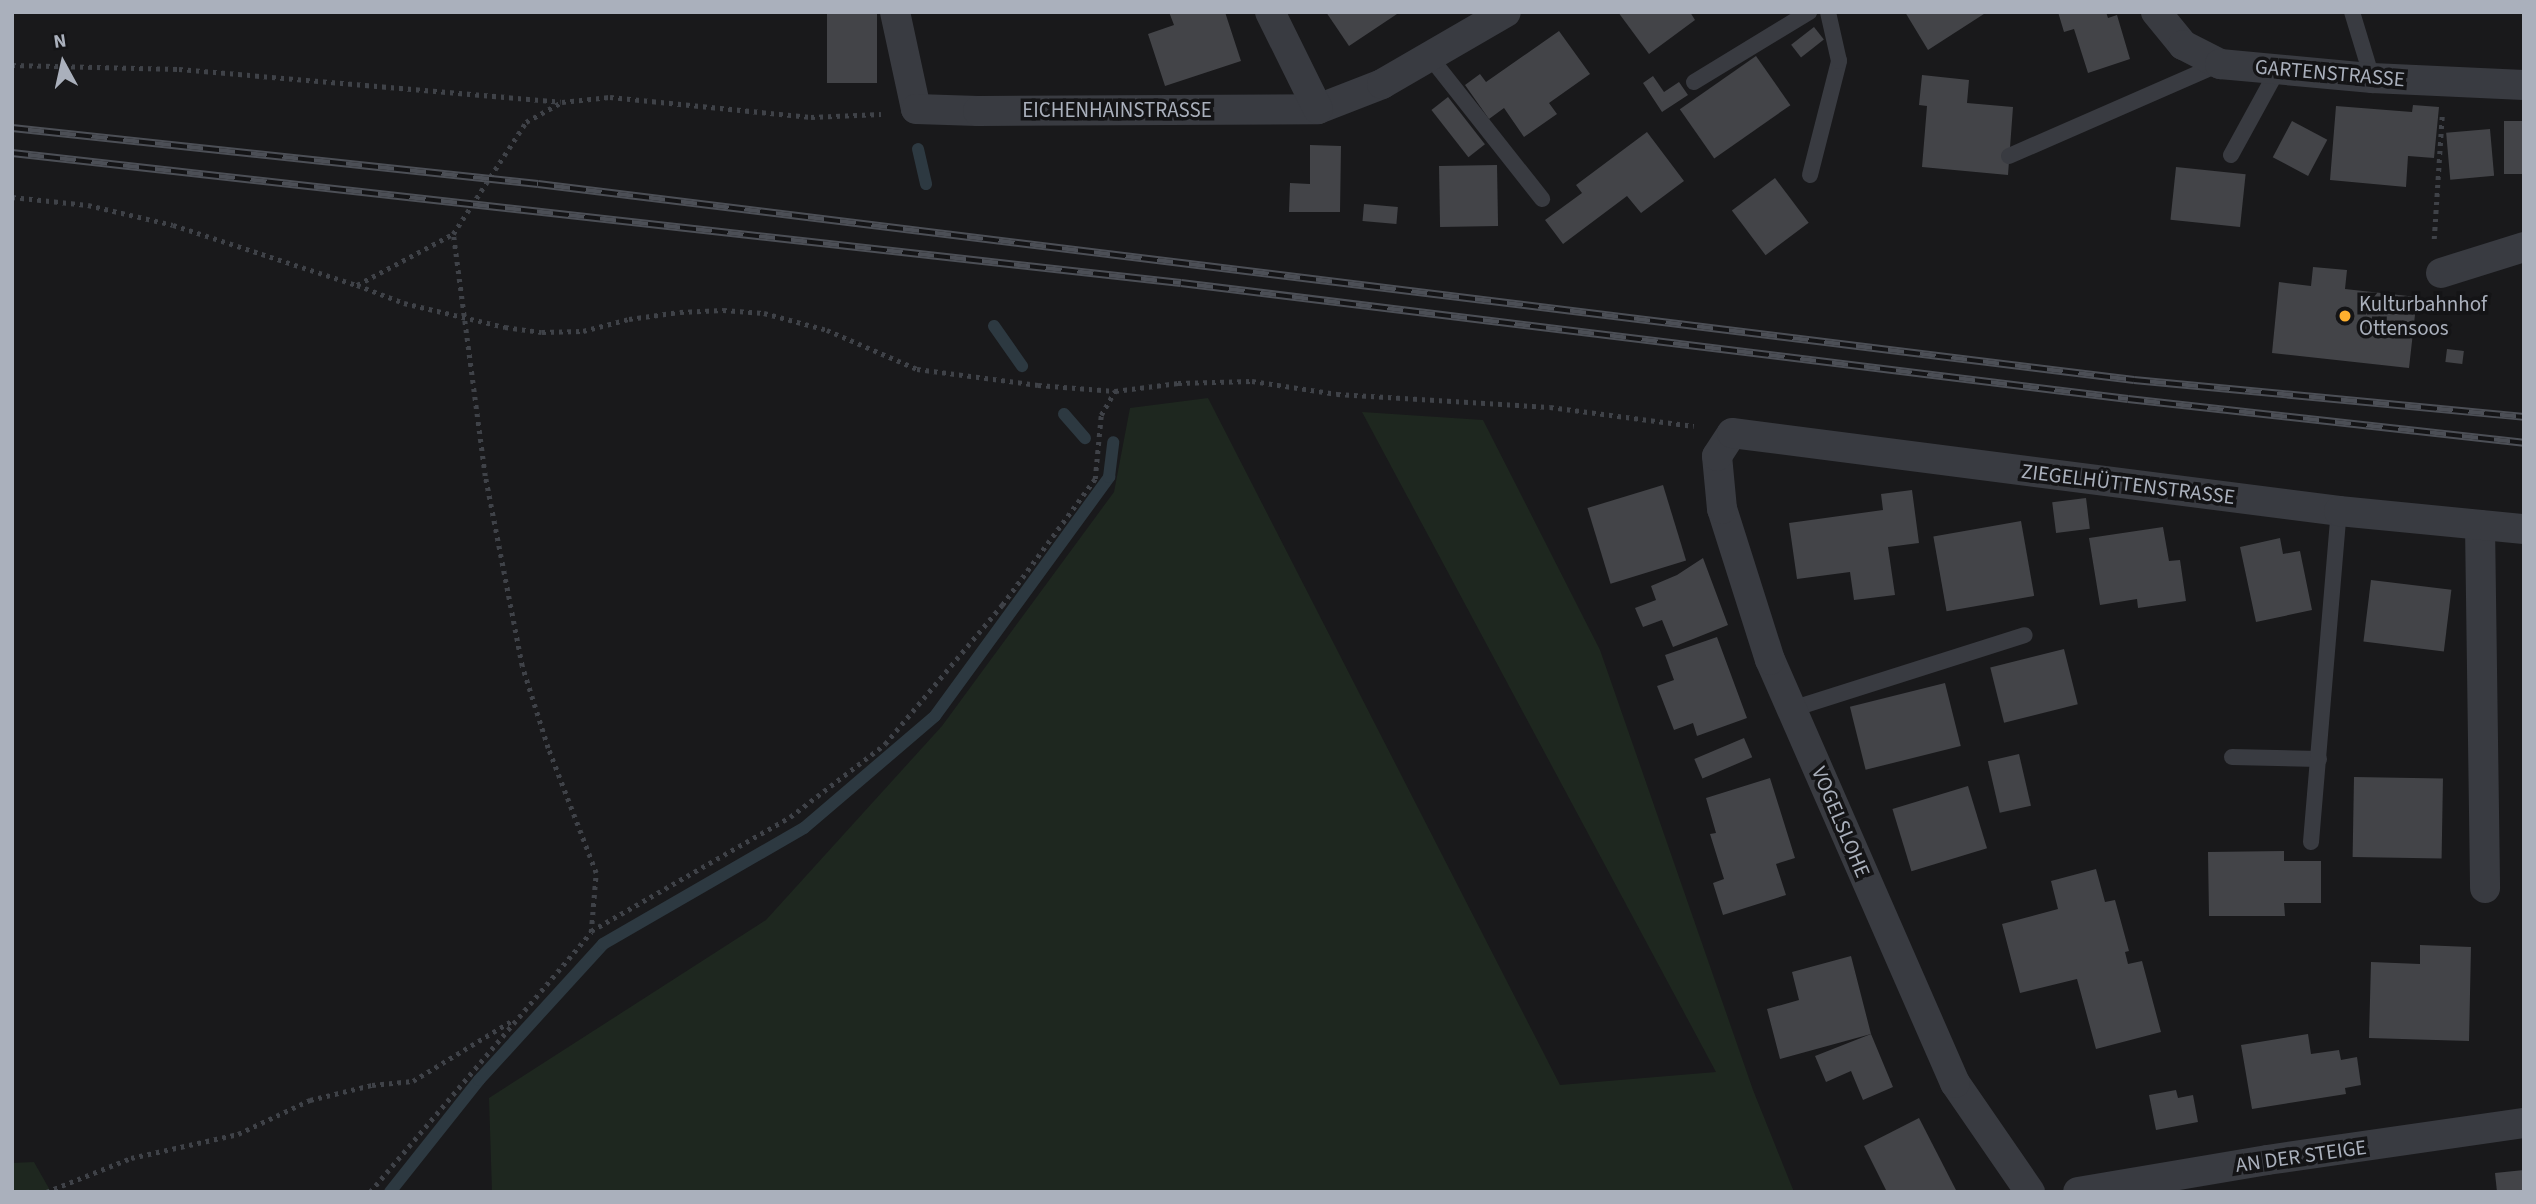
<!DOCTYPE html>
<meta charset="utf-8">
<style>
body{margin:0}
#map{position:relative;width:2536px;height:1204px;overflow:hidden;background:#19191b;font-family:"Source Sans 3",sans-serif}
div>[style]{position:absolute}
.green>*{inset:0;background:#1e271f}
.stream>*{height:12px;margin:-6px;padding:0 6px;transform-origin:6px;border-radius:6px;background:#2d3941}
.building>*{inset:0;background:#434448;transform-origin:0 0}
.path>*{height:4.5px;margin-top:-2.25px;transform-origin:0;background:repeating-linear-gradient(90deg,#3f4248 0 3.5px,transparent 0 8.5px)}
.service>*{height:16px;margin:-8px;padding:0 8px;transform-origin:8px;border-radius:8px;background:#393b41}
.minor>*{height:30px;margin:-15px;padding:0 15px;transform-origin:15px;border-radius:15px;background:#393b41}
.rail>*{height:8px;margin-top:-4px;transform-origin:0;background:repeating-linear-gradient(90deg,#141416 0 16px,#4c4f56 0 32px);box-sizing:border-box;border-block:2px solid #4c4f56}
.dots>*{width:19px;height:19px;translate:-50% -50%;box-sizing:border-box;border:4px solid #141416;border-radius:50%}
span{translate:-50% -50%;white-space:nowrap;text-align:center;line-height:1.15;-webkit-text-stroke:7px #141416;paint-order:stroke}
.street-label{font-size:21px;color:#aab0bc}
.poi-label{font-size:21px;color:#aab0bc}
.left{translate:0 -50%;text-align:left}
.frame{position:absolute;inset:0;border:14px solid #aab0bc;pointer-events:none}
.north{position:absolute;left:28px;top:28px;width:70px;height:70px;-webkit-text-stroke:5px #141416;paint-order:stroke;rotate:352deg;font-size:19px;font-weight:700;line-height:28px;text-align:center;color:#aab0bc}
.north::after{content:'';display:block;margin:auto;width:24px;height:32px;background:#aab0bc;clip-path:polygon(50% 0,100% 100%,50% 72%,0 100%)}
</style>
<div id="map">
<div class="green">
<i style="clip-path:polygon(1208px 398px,1560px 1085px,1716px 1072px,1362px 412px,1483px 420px,1600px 650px,1753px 1090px,1794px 1192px,492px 1192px,489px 1098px,766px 920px,942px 726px,1114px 492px,1130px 408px)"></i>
<i style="clip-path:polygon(34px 1162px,51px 1192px,12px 1192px,12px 1163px)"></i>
</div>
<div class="stream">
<i style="left:918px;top:149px;width:36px;rotate:77deg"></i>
<i style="left:994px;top:326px;width:49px;rotate:55deg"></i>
<i style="left:1064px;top:414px;width:32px;rotate:49deg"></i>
<i style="left:390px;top:1192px;width:143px;rotate:-51.5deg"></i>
<i style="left:479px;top:1080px;width:184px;rotate:-47.6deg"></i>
<i style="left:603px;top:944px;width:232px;rotate:-30deg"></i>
<i style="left:804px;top:828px;width:172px;rotate:-40.5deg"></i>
<i style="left:935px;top:716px;width:296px;rotate:-53.9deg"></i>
<i style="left:1109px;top:477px;width:35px;rotate:-83deg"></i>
</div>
<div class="building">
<i style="left:827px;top:12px;width:50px;height:71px"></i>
<i style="clip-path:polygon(1169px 12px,1225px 12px,1241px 61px,1165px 86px,1148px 34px,1174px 25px)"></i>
<i style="clip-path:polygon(1326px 12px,1400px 12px,1349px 46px)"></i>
<i style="clip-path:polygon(1618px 12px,1690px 12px,1695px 20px,1649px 54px)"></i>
<i style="clip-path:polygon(1905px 12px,1987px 12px,1928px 50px)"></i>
<i style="clip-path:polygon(2058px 12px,2106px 12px,2108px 18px,2117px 15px,2130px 59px,2088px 73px,2074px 29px,2064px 32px)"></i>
<i style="left:1814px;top:27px;width:16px;height:29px;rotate:52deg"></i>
<i style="clip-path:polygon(1559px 31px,1590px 74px,1549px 103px,1557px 114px,1524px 137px,1504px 108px,1489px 119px,1465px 85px,1480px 74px,1486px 82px)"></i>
<i style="left:1756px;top:56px;width:60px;height:93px;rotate:55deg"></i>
<i style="clip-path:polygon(1922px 75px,1969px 80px,1967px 103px,2013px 107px,2008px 175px,1922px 167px,1927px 106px,1919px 105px)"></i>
<i style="clip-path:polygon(1653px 76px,1664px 92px,1679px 82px,1688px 95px,1662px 112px,1643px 83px)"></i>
<i style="left:1448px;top:97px;width:60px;height:21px;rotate:52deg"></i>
<i style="clip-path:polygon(2413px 105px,2439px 107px,2434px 158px,2408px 156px,2406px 187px,2330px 180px,2336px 106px,2412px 112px)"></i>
<i style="left:2292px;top:121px;width:40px;height:41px;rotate:28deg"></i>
<i style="left:2504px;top:121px;width:20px;height:53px"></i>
<i style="left:2490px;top:129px;width:47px;height:44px;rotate:85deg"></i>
<i style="clip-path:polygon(1647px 132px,1684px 181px,1641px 213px,1627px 196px,1563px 244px,1545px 220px,1582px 193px,1576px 185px)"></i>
<i style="clip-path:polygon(1310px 145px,1341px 146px,1340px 212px,1289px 212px,1290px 183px,1310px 184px)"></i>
<i style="left:1497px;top:165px;width:61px;height:58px;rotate:89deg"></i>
<i style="left:2176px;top:167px;width:70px;height:53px;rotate:6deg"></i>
<i style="left:1775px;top:178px;width:56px;height:54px;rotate:53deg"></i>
<i style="left:1364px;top:204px;width:34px;height:17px;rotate:5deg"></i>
<i style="clip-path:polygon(2313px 267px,2347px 270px,2345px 289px,2417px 297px,2409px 368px,2272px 353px,2279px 282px,2311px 286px)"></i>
<i style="left:2447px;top:349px;width:17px;height:13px;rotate:7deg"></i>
<i style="left:1663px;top:485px;width:79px;height:79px;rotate:73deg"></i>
<i style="clip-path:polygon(1912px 490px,1919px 543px,1888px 547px,1895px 595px,1854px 600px,1850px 572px,1797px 579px,1789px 523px,1883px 510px,1881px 494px)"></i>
<i style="left:2086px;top:498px;width:31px;height:34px;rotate:83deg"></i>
<i style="left:2021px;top:521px;width:76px;height:89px;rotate:80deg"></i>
<i style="clip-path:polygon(2163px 527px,2169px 561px,2180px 560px,2186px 601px,2138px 608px,2137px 599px,2100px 605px,2089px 538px)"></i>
<i style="clip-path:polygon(2280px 538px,2283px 554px,2300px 551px,2312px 610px,2256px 622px,2240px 547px)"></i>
<i style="clip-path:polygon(1703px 558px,1728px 625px,1673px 647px,1662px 620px,1643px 627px,1635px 608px,1656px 600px,1651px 586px,1677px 575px)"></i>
<i style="left:2371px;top:580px;width:81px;height:62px;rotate:7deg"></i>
<i style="clip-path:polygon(1717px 637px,1747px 718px,1697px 736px,1693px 723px,1674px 730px,1657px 686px,1674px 680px,1665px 655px)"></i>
<i style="left:2064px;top:649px;width:57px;height:76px;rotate:76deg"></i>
<i style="left:1945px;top:683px;width:65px;height:98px;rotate:76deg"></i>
<i style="left:1744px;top:738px;width:21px;height:54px;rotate:67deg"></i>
<i style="left:2019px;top:754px;width:53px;height:32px;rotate:77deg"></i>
<i style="left:2354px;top:777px;width:89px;height:80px;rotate:1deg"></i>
<i style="clip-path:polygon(1770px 778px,1795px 858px,1776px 864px,1786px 895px,1723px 915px,1713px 883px,1724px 879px,1710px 834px,1716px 833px,1706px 798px)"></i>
<i style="left:1968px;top:786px;width:65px;height:79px;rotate:73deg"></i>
<i style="clip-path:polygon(2284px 851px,2284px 861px,2321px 861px,2321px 903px,2284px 903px,2285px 916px,2209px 916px,2208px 852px)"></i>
<i style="clip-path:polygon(2096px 869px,2105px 902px,2115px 900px,2129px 951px,2125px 952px,2128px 964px,2142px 961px,2161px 1032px,2096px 1049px,2077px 979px,2020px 993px,2002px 924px,2058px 909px,2051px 881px)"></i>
<i style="clip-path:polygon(2420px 945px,2471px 947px,2469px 1041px,2369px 1038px,2371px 962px,2420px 964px)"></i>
<i style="clip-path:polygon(1851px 956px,1871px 1034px,1780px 1059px,1767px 1009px,1799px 1000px,1792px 972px)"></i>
<i style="clip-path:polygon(1871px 1034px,1893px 1087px,1863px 1100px,1851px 1071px,1826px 1082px,1815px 1056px)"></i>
<i style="clip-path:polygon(2308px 1034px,2311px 1054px,2339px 1050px,2341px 1060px,2357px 1057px,2361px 1085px,2345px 1088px,2346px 1094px,2252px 1109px,2241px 1045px)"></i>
<i style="clip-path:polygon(2176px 1090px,2178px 1098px,2193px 1095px,2198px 1122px,2156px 1130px,2149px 1095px)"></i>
<i style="clip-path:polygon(1919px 1118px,1957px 1192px,1887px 1192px,1864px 1146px)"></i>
<i style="clip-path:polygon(2524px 1170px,2524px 1192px,2497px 1192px,2495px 1173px)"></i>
</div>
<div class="path">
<i style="left:12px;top:65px;width:167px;rotate:1.4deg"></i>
<i style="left:179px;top:69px;width:383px;rotate:4.9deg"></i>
<i style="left:12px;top:197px;width:76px;rotate:6deg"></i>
<i style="left:88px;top:205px;width:87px;rotate:13.2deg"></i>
<i style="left:173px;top:225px;width:194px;rotate:18.1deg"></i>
<i style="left:357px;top:285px;width:109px;rotate:-28deg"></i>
<i style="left:453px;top:234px;width:134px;rotate:-56.9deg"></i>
<i style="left:526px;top:122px;width:41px;rotate:-29.1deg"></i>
<i style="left:562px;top:102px;width:48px;rotate:-5.9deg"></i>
<i style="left:610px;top:97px;width:202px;rotate:5.7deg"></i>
<i style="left:811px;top:117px;width:70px;rotate:-2.5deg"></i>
<i style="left:2434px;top:239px;width:124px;rotate:-86.3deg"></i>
<i style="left:357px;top:285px;width:50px;rotate:21deg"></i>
<i style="left:404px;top:303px;width:104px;rotate:13.4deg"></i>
<i style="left:505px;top:327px;width:37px;rotate:8deg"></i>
<i style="left:542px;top:332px;width:41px;rotate:-1.4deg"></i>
<i style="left:583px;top:331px;width:48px;rotate:-14.6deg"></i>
<i style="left:629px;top:319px;width:51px;rotate:-7.8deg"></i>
<i style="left:680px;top:312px;width:43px;rotate:-2.7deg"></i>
<i style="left:723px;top:310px;width:41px;rotate:4.2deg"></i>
<i style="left:764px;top:313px;width:65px;rotate:15.1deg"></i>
<i style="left:827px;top:330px;width:98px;rotate:23.4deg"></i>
<i style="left:917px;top:369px;width:122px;rotate:7.5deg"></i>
<i style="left:1038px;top:385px;width:77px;rotate:4.5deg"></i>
<i style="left:1115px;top:391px;width:64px;rotate:-7.2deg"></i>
<i style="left:1178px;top:383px;width:74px;rotate:-1.5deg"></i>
<i style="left:1252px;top:381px;width:86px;rotate:8.7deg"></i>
<i style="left:1337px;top:394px;width:213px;rotate:3.5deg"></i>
<i style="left:1550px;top:407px;width:145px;rotate:7.5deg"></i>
<i style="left:591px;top:931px;width:229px;rotate:-29.8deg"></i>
<i style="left:790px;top:817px;width:120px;rotate:-37.5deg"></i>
<i style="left:885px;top:744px;width:182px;rotate:-49.9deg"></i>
<i style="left:1002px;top:605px;width:157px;rotate:-53.6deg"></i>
<i style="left:1095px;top:479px;width:64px;rotate:-84.6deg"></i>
<i style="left:1101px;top:415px;width:28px;rotate:-60deg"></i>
<i style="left:46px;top:1192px;width:92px;rotate:-21.8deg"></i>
<i style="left:131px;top:1158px;width:110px;rotate:-12.6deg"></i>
<i style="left:238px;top:1134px;width:80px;rotate:-25.3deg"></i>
<i style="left:310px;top:1100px;width:64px;rotate:-13.6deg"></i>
<i style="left:372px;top:1085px;width:41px;rotate:-5.6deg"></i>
<i style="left:413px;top:1081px;width:117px;rotate:-31.4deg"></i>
<i style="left:370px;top:1192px;width:341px;rotate:-49.6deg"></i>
<i style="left:591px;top:932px;width:59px;rotate:-85.2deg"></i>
<i style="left:596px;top:873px;width:134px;rotate:-111deg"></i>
<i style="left:548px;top:748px;width:86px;rotate:-107.6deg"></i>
<i style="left:522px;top:666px;width:194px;rotate:-101deg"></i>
<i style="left:485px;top:476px;width:244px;rotate:-97.5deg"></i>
</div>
<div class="service">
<i style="left:2352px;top:12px;width:69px;rotate:73.1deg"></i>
<i style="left:1430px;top:57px;width:181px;rotate:51.7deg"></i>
<i style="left:1694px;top:82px;width:135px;rotate:-31.3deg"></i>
<i style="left:2231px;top:155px;width:98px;rotate:-61.3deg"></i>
<i style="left:2009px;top:156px;width:230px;rotate:-23.6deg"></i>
<i style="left:1810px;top:175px;width:118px;rotate:-75.7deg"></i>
<i style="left:1839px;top:61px;width:50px;rotate:-102.7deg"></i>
<i style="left:1792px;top:709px;width:244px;rotate:-17.6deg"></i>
<i style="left:2232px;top:757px;width:87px;rotate:1.3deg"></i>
<i style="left:2311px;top:842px;width:332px;rotate:-85.2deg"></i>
</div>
<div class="minor">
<i style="left:895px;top:12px;width:99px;rotate:77.8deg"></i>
<i style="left:916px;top:109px;width:62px;rotate:1.8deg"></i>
<i style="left:978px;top:111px;width:340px;rotate:-0.3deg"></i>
<i style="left:1318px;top:109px;width:69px;rotate:-21.3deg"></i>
<i style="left:1382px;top:84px;width:143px;rotate:-30.1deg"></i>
<i style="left:1270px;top:12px;width:108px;rotate:63.7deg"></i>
<i style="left:2156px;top:12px;width:43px;rotate:50.7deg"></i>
<i style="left:2183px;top:45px;width:42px;rotate:27.2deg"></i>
<i style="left:2220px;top:64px;width:153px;rotate:5.3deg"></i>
<i style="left:2372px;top:78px;width:152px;rotate:2.6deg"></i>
<i style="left:2441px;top:273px;width:87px;rotate:-17.4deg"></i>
<i style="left:2480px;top:525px;width:363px;rotate:89.2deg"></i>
<i style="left:2030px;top:1192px;width:132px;rotate:-124.5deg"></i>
<i style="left:1955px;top:1083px;width:462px;rotate:-113.6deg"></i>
<i style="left:1770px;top:660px;width:158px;rotate:-107.6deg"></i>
<i style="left:1722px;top:509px;width:53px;rotate:-95.4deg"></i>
<i style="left:1717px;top:456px;width:27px;rotate:-57deg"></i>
<i style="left:1732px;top:433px;width:612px;rotate:7.32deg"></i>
<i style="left:2339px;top:511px;width:186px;rotate:5.6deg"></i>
<i style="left:2078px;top:1192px;width:192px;rotate:-9.6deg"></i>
<i style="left:2267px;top:1160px;width:260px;rotate:-8.2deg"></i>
</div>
<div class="rail">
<i style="left:12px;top:128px;width:529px;rotate:6.08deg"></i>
<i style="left:538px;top:184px;width:1608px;rotate:7deg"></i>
<i style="left:2134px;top:380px;width:392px;rotate:5.4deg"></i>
<i style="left:12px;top:153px;width:1176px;rotate:6.35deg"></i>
<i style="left:1181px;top:283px;width:954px;rotate:6.98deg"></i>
<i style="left:2128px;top:399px;width:398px;rotate:6.3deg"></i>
</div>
<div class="dots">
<i style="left:2345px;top:316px;background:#feb02e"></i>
</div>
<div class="street-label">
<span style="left:2330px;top:73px;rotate:5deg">GARTENSTRASSE</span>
<span style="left:1117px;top:110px">EICHENHAINSTRASSE</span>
<span style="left:2128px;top:484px;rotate:7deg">ZIEGELHÜTTENSTRASSE</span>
<span style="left:1841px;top:822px;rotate:67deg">VOGELSLOHE</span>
<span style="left:2301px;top:1156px;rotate:-8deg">AN DER STEIGE</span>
</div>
<div class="poi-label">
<span class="left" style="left:2359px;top:316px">Kulturbahnhof<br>Ottensoos</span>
</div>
<div class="frame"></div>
<div class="north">N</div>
</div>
